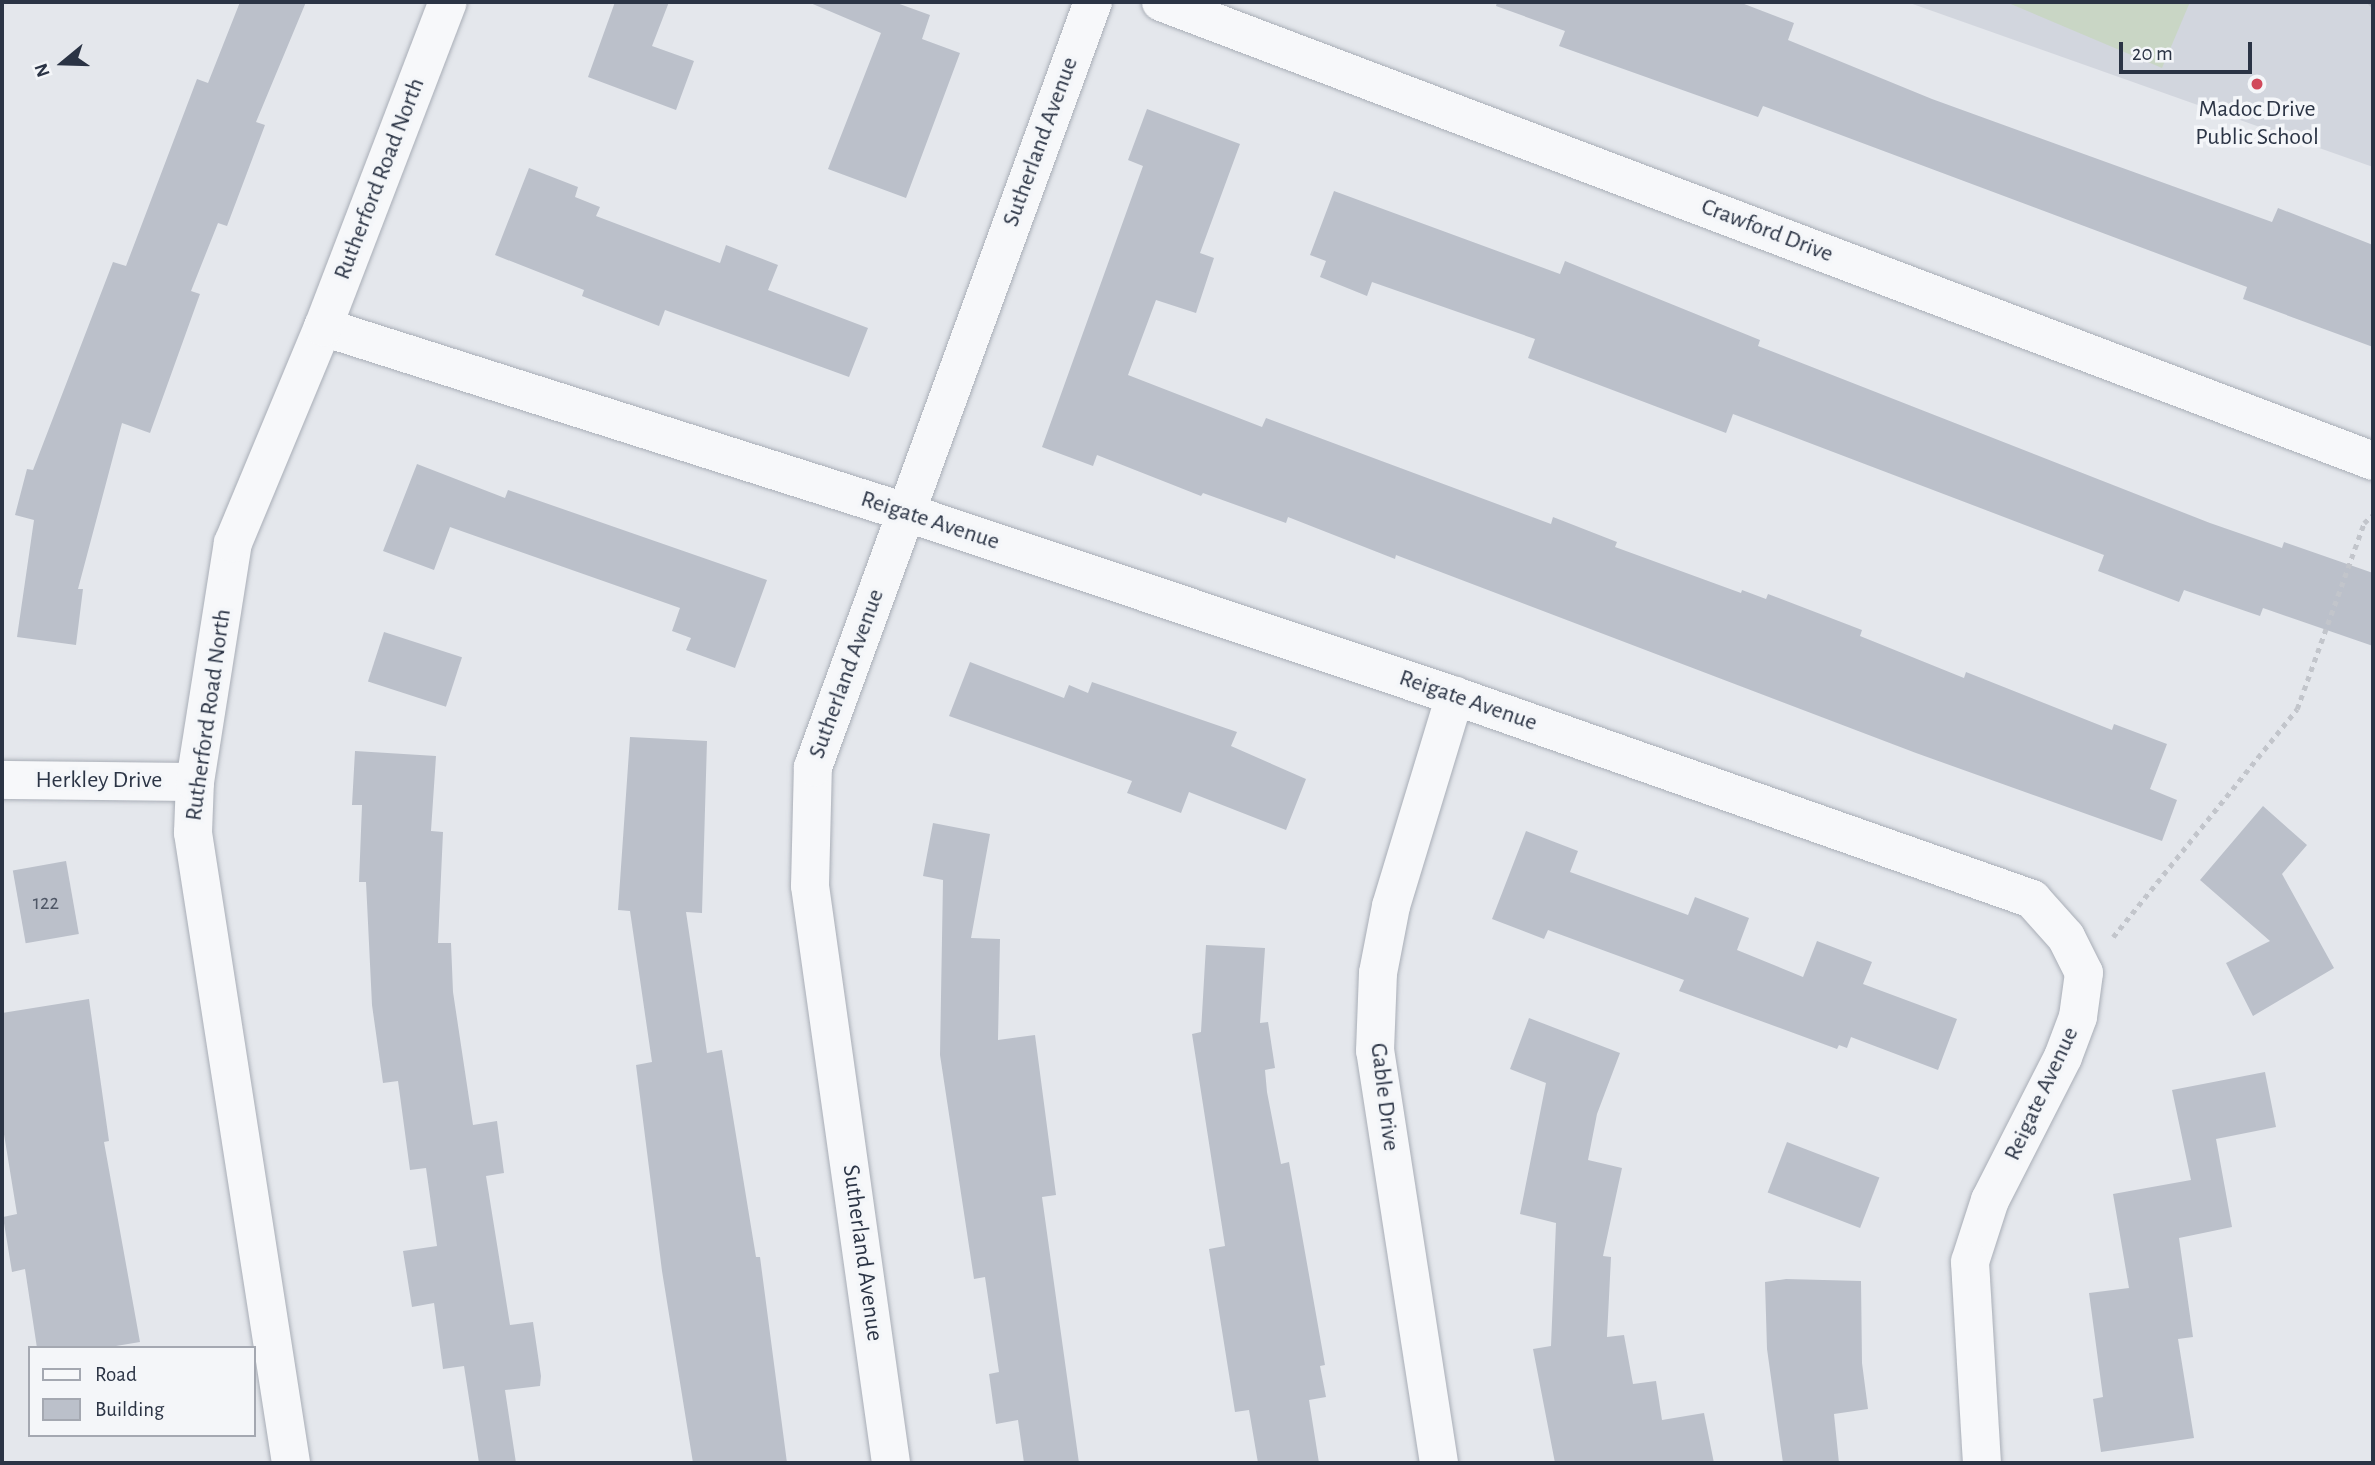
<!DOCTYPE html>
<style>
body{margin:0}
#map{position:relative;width:2375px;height:1465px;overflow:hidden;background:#e4e7ec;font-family:"Alegreya Sans",sans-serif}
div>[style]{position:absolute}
.built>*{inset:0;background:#d2d6de}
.green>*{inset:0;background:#c9d6c5}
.building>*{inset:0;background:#bbc0ca;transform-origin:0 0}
.path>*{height:4.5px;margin-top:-2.25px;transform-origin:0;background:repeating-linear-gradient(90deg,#c2c5cb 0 5px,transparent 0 10px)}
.roads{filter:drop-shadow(0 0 2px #a9aeb7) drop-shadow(0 0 2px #a9aeb7)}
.minor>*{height:38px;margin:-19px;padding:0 19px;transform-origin:19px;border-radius:19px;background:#f7f8fa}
.tertiary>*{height:38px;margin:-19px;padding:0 19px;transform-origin:19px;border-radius:19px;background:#f7f8fa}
.dots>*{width:19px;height:19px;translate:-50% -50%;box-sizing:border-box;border:4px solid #f4f6f9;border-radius:50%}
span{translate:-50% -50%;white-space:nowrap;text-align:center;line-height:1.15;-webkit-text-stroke:7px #f4f6f9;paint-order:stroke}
.number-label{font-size:21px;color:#4f5766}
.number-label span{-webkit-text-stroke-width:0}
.poi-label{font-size:24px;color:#2b3445}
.street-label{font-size:24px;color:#2b3445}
.frame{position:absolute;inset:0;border:4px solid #2b3445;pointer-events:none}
.legend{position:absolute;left:28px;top:1346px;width:228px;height:91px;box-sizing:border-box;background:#f4f6f9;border:2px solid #a4a8b1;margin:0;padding:9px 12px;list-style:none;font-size:21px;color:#2b3445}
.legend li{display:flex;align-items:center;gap:14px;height:35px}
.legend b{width:35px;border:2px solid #a4a8b1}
.north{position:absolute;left:28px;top:28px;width:70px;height:70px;-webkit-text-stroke:5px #f4f6f9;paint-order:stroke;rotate:251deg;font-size:19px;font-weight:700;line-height:28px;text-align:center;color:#2b3445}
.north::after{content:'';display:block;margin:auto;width:24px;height:32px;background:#2b3445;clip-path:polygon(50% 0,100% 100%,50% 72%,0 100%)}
.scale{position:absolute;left:2119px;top:42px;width:133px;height:32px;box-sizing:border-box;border:4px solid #2b3445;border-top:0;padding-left:9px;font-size:21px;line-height:24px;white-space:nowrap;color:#2b3445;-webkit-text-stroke:5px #f4f6f9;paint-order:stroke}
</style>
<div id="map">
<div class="built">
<i style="clip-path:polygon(1907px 2px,2373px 2px,2373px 167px)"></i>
</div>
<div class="green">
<i style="clip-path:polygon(2006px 2px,2190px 2px,2162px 68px)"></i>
</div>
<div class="building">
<i style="clip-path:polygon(240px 2px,306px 2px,256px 122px,265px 125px,227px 226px,218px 223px,191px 291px,200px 294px,150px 433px,122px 423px,78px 589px,83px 589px,76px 645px,17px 637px,34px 520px,15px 515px,27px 469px,33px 470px,113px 262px,126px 266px,197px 79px,208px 83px)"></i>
<i style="clip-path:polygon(615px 2px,669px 2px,652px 46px,694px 61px,676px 110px,588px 77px)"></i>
<i style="clip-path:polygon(808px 2px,894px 2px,930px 15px,922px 39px,960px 53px,906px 198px,828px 169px,881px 33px)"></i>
<i style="clip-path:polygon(1497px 2px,1739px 2px,1794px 23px,1788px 40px,1932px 99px,2272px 222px,2278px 208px,2373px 245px,2373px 347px,2243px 299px,2247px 287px,1763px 106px,1758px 117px,1559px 46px,1565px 31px,1496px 6px)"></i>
<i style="clip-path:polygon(1147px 109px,1240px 144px,1200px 253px,1214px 258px,1196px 313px,1156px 300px,1128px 375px,1262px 427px,1266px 418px,1551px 524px,1553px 517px,1617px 542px,1615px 547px,1741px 593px,1742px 590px,1766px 599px,1768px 594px,1862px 630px,1860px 636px,1964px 678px,1966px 672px,2112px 730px,2114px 724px,2167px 744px,2150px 789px,2177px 800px,2162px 841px,1916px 753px,1396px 555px,1395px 559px,1288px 517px,1286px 523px,1203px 493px,1201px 496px,1097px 455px,1093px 466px,1042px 447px,1143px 166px,1128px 160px)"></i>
<i style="clip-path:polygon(529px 168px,578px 187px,575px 197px,600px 207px,596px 216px,720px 263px,726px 245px,778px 265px,768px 290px,868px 328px,849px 377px,665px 310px,659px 326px,582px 296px,584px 290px,495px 255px)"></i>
<i style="clip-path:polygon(1334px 191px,1560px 274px,1565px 261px,1760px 340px,1758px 346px,2210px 523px,2282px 548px,2284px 542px,2373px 573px,2373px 646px,2263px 608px,2260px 616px,2184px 590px,2179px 602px,2098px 571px,2104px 555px,1733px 414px,1726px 433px,1528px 358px,1535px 339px,1372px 282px,1367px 296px,1320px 277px,1326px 261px,1310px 255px)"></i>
<i style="clip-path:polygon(417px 464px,505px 498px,508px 490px,767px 580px,735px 668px,686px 650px,691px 638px,672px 631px,680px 608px,450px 527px,434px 570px,383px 551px)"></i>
<i style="left:384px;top:632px;width:82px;height:52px;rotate:18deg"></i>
<i style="clip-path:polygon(970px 662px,1064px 698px,1069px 685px,1088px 693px,1092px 682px,1237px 732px,1231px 746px,1306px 779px,1286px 830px,1189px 792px,1181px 813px,1127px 793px,1132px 781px,949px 716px)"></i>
<i style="clip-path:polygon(630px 737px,707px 741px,702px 913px,686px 912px,707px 1053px,722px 1050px,756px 1257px,760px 1257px,787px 1463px,693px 1463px,662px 1271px,636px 1065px,652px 1062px,630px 911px,618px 910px)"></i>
<i style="clip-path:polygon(355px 751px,436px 756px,431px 831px,443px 832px,438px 943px,451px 943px,453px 992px,473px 1125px,497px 1121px,504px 1173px,486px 1176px,510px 1325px,533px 1322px,541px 1376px,540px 1386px,505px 1390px,516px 1463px,479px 1463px,464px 1366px,443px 1369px,434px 1303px,412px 1307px,403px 1251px,437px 1246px,426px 1168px,410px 1170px,398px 1081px,383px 1083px,372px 1005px,366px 882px,359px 882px,362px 805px,352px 805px)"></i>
<i style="clip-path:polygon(2263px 806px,2307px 845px,2282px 874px,2334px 968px,2253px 1016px,2226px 963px,2270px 941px,2200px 880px)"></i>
<i style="clip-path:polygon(933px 823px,990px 834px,971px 938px,1000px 939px,998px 1040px,1035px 1035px,1056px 1195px,1042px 1197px,1079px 1463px,1024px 1463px,1018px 1420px,996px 1424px,989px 1374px,999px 1372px,985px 1277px,974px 1279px,940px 1055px,943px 880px,923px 876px)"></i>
<i style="clip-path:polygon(1526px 831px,1578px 851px,1570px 872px,1688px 915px,1695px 897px,1749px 918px,1737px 950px,1803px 977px,1817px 941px,1872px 962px,1863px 984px,1957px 1019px,1938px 1070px,1851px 1037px,1847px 1048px,1839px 1045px,1837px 1049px,1679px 991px,1684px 980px,1548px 930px,1544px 939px,1492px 919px)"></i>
<i style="left:66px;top:861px;width:74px;height:54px;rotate:80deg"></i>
<i style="clip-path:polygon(1206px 945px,1265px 948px,1260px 1023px,1268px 1022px,1275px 1068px,1265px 1070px,1267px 1092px,1281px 1164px,1289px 1162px,1325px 1365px,1320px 1366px,1326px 1397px,1309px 1400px,1319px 1463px,1258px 1463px,1249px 1410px,1235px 1412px,1209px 1249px,1225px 1246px,1192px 1034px,1201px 1032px)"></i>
<i style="clip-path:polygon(89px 999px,109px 1141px,104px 1142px,140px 1342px,104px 1348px,37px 1348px,25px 1269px,12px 1272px,3px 1217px,17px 1214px,2px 1122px,2px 1013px)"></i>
<i style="clip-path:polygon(1529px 1018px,1620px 1053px,1597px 1114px,1588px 1160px,1622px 1168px,1603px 1256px,1611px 1257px,1607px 1337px,1624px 1335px,1633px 1384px,1656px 1381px,1662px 1420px,1704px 1413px,1714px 1463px,1555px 1463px,1533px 1349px,1551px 1346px,1556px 1223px,1520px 1214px,1546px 1083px,1510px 1069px)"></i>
<i style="clip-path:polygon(2265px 1072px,2276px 1127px,2216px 1139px,2232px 1227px,2179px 1238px,2193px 1337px,2178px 1339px,2194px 1438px,2101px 1452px,2093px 1399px,2103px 1397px,2089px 1293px,2129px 1288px,2113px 1194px,2191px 1180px,2172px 1090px)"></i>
<i style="left:1787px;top:1142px;width:99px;height:54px;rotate:21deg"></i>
<i style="clip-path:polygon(1786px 1279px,1861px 1281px,1862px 1363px,1868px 1409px,1834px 1414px,1839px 1463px,1783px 1463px,1767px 1349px,1765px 1282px)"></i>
</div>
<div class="path">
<i style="left:2370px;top:2px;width:4px;rotate:45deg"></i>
<i style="left:2113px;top:937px;width:293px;rotate:-51.1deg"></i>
<i style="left:2297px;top:709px;width:198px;rotate:-70.2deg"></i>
<i style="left:2364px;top:523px;width:12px;rotate:-42deg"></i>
</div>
<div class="roads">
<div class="minor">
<i style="left:1161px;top:2px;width:1296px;rotate:20.74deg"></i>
<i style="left:323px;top:327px;width:611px;rotate:17.63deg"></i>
<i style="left:905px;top:512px;width:580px;rotate:18.5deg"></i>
<i style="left:1455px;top:696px;width:612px;rotate:19.38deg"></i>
<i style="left:2032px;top:899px;width:51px;rotate:48.2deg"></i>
<i style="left:2066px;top:937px;width:40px;rotate:63.4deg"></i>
<i style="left:2084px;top:973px;width:44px;rotate:97.8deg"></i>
<i style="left:2078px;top:1017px;width:43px;rotate:110.6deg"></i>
<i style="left:2063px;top:1057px;width:161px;rotate:117deg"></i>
<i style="left:1990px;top:1200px;width:65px;rotate:107.9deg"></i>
<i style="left:1970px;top:1262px;width:201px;rotate:86.6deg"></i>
<i style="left:2px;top:780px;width:193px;rotate:0.6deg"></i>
<i style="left:891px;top:1463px;width:583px;rotate:-97.99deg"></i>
<i style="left:810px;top:886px;width:119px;rotate:-88.6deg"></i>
<i style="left:813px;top:767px;width:815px;rotate:-69.9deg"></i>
<i style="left:1439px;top:1463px;width:417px;rotate:-98.8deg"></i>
<i style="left:1375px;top:1051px;width:78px;rotate:-87.8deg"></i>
<i style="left:1378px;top:973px;width:68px;rotate:-79deg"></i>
<i style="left:1391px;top:906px;width:220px;rotate:-73.1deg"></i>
</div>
<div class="tertiary">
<i style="left:291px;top:1463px;width:638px;rotate:-98.84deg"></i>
<i style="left:193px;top:833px;width:51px;rotate:-87.8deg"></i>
<i style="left:195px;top:782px;width:242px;rotate:-81deg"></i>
<i style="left:233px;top:543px;width:234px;rotate:-67.4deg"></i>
<i style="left:323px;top:327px;width:348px;rotate:-69deg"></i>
</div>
</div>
<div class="dots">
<i style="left:2257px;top:84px;background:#d1495b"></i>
</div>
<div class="number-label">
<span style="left:46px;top:903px">122</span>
</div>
<div class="poi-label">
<span style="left:2257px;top:124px">Madoc Drive<br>Public School</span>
</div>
<div class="street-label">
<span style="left:1041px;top:142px;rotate:-70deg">Sutherland Avenue</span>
<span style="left:380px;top:179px;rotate:-69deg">Rutherford Road North</span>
<span style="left:1767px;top:231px;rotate:21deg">Crawford Drive</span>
<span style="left:930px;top:521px;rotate:18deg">Reigate Avenue</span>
<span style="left:847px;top:674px;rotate:-70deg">Sutherland Avenue</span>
<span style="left:1468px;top:701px;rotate:19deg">Reigate Avenue</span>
<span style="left:209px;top:715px;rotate:-82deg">Rutherford Road North</span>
<span style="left:99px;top:781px">Herkley Drive</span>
<span style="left:2042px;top:1094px;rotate:-65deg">Reigate Avenue</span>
<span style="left:1384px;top:1097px;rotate:83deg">Gable Drive</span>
<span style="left:862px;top:1253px;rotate:82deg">Sutherland Avenue</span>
</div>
<div class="frame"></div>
<ul class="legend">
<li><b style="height:9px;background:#f7f8fa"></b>Road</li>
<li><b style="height:19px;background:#bbc0ca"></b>Building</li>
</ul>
<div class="north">N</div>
<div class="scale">20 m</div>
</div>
